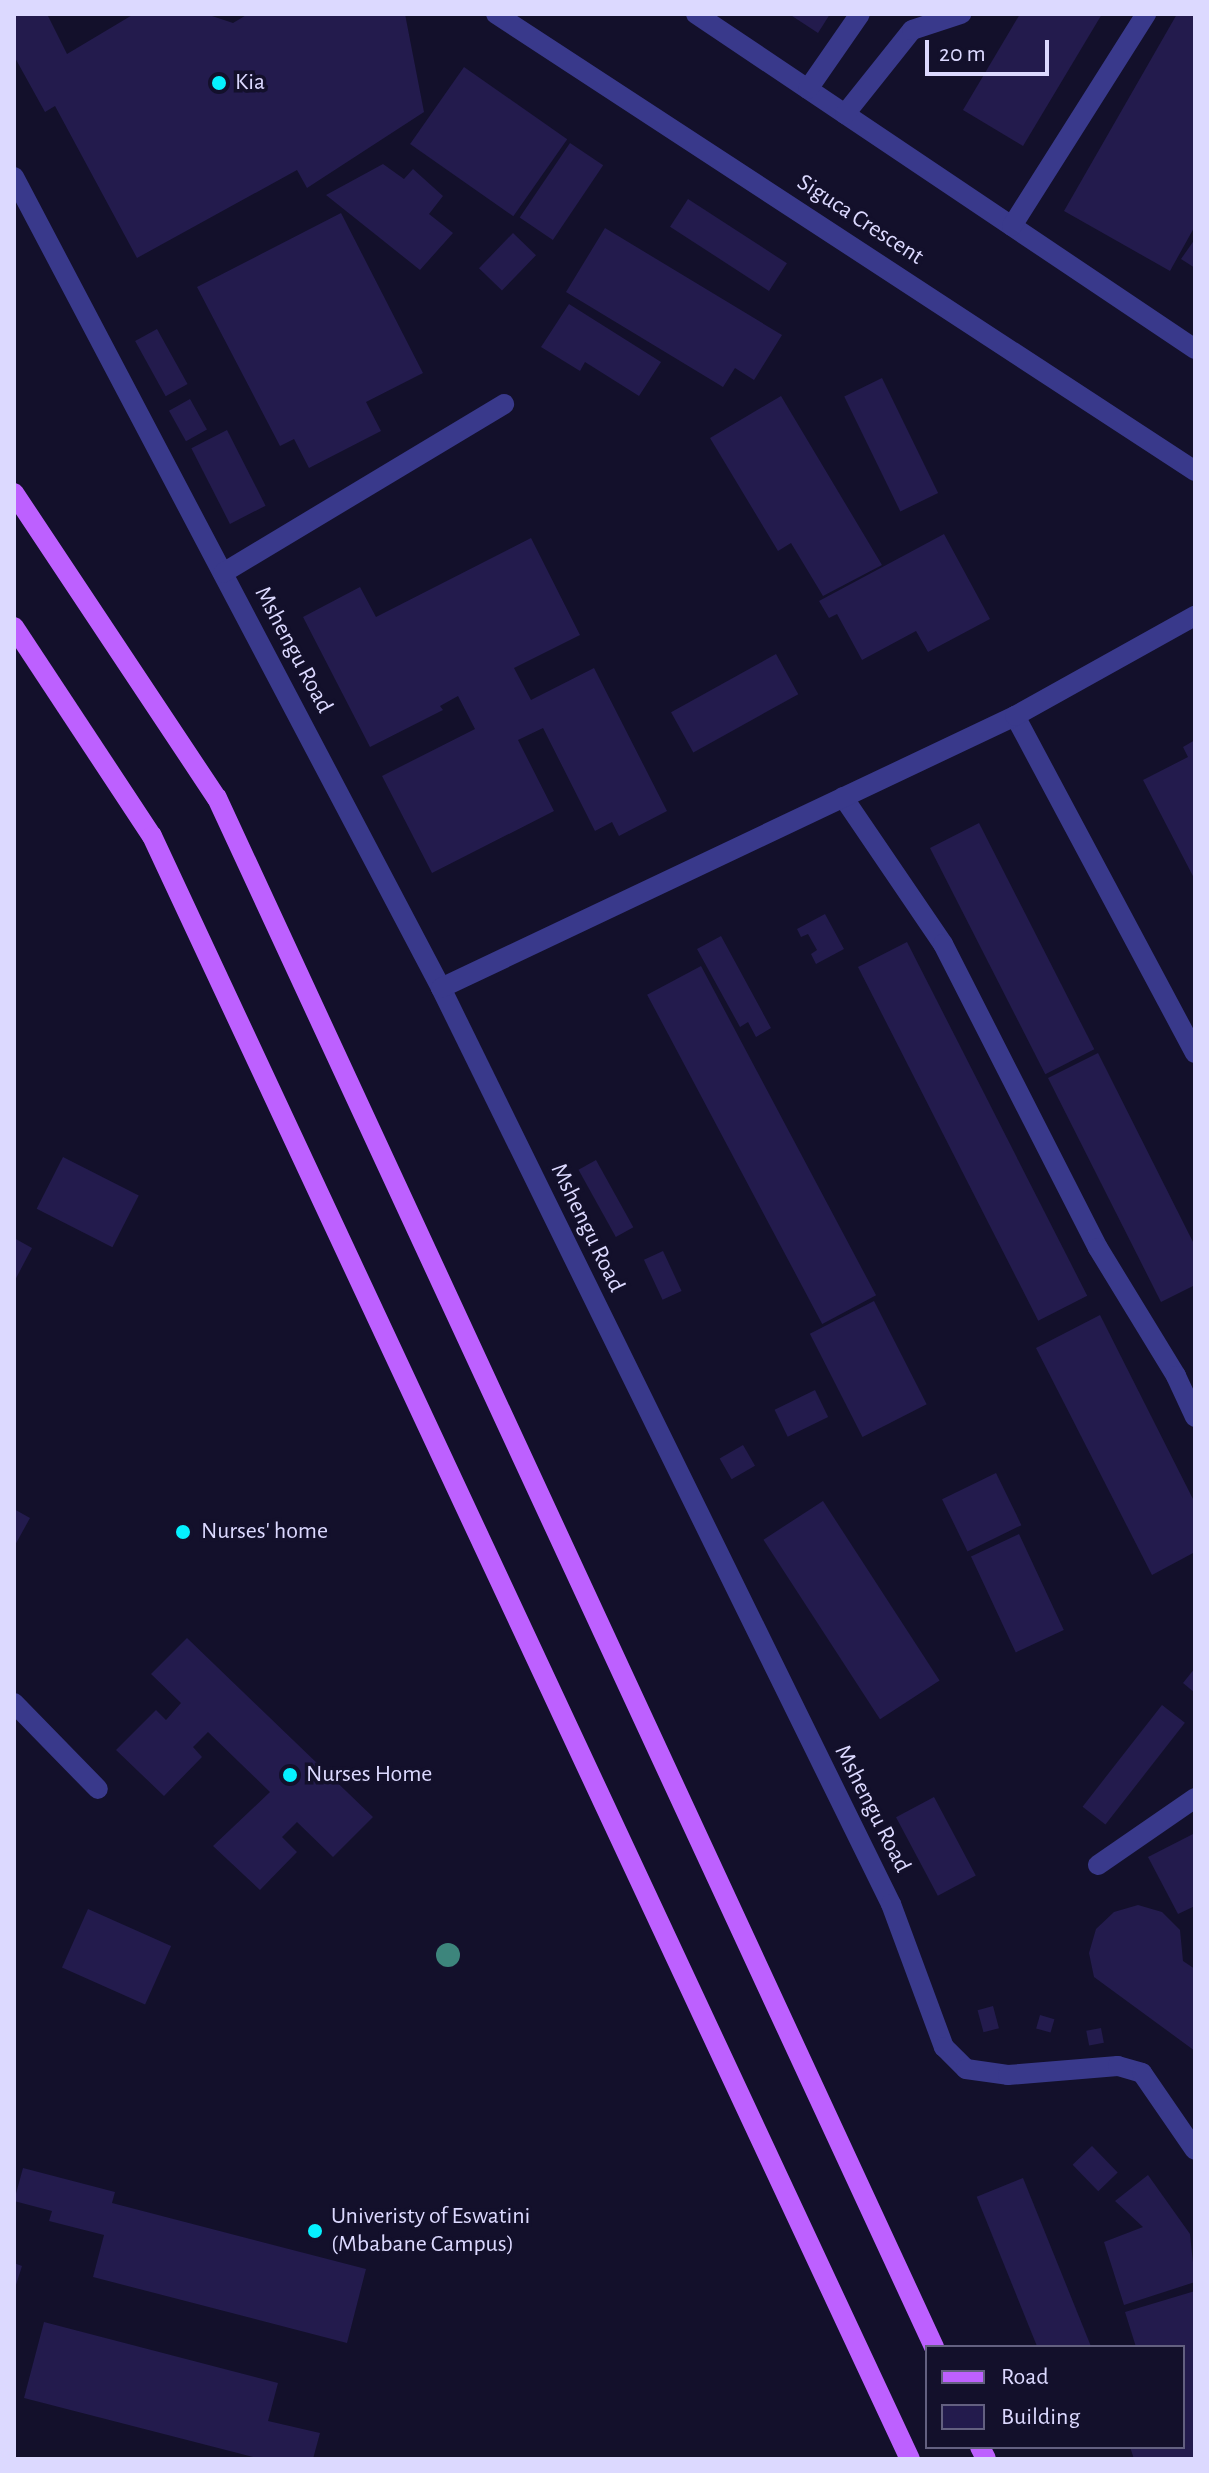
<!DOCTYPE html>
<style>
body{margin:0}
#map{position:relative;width:1209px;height:2473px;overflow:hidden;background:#13102b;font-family:"Alegreya Sans",sans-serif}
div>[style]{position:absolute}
.building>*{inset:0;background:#231b4d;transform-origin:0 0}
.minor>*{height:20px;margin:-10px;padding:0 10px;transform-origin:10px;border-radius:10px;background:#39398b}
.major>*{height:20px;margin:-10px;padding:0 10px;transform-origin:10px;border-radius:10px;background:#bd60ff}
.trees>*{width:24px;height:24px;margin:-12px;border-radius:50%;background:#3d857c}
.dots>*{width:22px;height:22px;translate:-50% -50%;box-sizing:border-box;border:4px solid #13102b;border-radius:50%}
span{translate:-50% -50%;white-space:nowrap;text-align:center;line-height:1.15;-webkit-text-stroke:7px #13102b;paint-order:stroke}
.poi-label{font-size:24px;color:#dcd9ff}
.left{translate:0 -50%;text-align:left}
.street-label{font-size:24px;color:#dcd9ff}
.frame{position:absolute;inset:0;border:16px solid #dcd9ff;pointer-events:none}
.legend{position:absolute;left:925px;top:2345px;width:260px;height:104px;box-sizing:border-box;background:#13102b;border:2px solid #636080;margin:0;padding:10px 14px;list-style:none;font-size:24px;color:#dcd9ff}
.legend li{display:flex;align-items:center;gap:16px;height:40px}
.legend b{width:40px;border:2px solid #636080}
.scale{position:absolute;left:925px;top:40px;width:124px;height:36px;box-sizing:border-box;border:4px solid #dcd9ff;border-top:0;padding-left:10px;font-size:24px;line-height:28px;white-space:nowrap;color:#dcd9ff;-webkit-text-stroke:6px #13102b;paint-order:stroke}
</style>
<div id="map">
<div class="building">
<i style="clip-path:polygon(14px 14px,47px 14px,67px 54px,134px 14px,206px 14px,233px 23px,248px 14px,405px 14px,424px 112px,307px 188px,297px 170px,137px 258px,55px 106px,45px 112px,14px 56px)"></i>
<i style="clip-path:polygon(789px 14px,830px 14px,818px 33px)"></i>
<i style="clip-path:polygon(1020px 14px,1102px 14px,1023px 146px,963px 110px)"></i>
<i style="clip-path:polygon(1177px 14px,1195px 14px,1195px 226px,1170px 271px,1064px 211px)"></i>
<i style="left:464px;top:67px;width:126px;height:94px;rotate:35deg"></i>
<i style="left:570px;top:143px;width:40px;height:90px;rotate:34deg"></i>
<i style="clip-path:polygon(383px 164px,404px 179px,413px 169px,443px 196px,429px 214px,453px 233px,420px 270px,326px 195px)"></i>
<i style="left:688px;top:199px;width:118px;height:33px;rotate:33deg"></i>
<i style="clip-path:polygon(341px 213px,423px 373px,366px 402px,381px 431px,309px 468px,294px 439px,280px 446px,197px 287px)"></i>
<i style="clip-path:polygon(605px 228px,782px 335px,754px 380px,735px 368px,723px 387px,566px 292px)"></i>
<i style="left:513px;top:233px;width:32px;height:49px;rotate:44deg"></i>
<i style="clip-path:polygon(1195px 239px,1195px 268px,1181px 259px)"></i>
<i style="clip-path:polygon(569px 304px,661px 362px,639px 396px,585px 362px,580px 371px,541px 347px)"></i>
<i style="left:157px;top:329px;width:63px;height:25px;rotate:61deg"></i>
<i style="left:882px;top:378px;width:128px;height:42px;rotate:64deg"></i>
<i style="clip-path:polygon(781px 396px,882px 565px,823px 596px,791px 543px,778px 551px,710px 438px)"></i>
<i style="left:190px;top:399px;width:35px;height:24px;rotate:61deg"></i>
<i style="left:227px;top:430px;width:85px;height:40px;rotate:63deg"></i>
<i style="clip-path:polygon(944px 534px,990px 619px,928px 652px,916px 631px,862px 660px,837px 614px,829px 618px,819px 601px)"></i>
<i style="clip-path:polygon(531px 538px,580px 635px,514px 668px,531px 700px,594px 668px,667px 811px,619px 836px,612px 822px,595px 831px,543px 728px,518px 740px,554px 811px,432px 873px,382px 776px,475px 729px,458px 696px,440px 706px,443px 710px,370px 747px,303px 617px,360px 587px,376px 617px)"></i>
<i style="left:776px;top:654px;width:46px;height:120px;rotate:61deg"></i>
<i style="clip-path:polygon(1195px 740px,1195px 880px,1143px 780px,1188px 757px,1183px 747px)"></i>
<i style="left:979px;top:823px;width:254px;height:55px;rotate:63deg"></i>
<i style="clip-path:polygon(825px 914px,844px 949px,816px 964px,811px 954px,817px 950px,808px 934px,801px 937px,797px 929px)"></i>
<i style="clip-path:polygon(721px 936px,771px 1028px,756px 1037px,748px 1022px,740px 1027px,697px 949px)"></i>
<i style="left:907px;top:942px;width:397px;height:55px;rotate:63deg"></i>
<i style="left:701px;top:966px;width:373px;height:61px;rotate:62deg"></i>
<i style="clip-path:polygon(1098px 1053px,1195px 1246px,1195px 1285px,1161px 1302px,1048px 1078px)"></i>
<i style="left:63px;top:1157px;width:85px;height:58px;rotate:27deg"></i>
<i style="left:596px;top:1160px;width:77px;height:20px;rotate:61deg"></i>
<i style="clip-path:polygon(14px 1238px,32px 1248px,14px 1282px)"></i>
<i style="left:663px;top:1251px;width:44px;height:21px;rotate:65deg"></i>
<i style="left:874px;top:1301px;width:116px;height:72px;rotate:63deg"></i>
<i style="clip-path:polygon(1100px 1315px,1195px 1503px,1195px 1552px,1152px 1575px,1036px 1348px)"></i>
<i style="left:815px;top:1390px;width:30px;height:45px;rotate:64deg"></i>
<i style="left:743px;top:1445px;width:24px;height:27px;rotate:60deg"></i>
<i style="left:996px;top:1473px;width:58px;height:60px;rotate:64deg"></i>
<i style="left:823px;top:1501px;width:214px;height:71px;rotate:57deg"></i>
<i style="clip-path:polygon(14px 1509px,30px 1518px,14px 1547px)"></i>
<i style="left:1019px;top:1534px;width:106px;height:53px;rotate:65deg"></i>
<i style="clip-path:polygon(187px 1638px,373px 1817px,333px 1857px,297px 1822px,282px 1837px,297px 1852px,260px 1890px,213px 1846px,270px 1792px,208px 1732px,193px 1747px,202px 1757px,164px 1796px,116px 1750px,156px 1710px,166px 1720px,181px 1703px,151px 1674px)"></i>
<i style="clip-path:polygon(1195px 1668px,1195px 1693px,1183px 1683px)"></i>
<i style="left:1162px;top:1705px;width:29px;height:129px;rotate:38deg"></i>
<i style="left:934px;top:1797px;width:89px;height:43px;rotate:62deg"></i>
<i style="clip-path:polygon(1195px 1833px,1195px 1906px,1178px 1914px,1148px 1857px)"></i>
<i style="clip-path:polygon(1138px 1905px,1162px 1912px,1180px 1930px,1183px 1961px,1195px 1969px,1195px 2051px,1094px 1977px,1089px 1953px,1096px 1929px,1114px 1912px)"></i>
<i style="left:88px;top:1909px;width:91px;height:64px;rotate:24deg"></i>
<i style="left:993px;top:2006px;width:23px;height:16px;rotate:75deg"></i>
<i style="left:1040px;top:2015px;width:15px;height:14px;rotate:16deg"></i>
<i style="left:1101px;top:2028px;width:15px;height:15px;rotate:79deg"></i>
<i style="left:1092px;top:2146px;width:37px;height:27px;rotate:46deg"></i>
<i style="clip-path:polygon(23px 2168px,115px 2192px,112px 2203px,366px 2269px,347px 2343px,93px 2277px,104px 2235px,49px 2221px,52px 2211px,14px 2201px)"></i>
<i style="clip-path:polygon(1148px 2175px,1190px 2234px,1195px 2282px,1124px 2305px,1104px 2242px,1143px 2227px,1115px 2201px)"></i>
<i style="left:1023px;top:2178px;width:183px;height:50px;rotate:68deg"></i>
<i style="clip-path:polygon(14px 2263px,22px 2266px,15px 2288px,14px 2288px)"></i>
<i style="clip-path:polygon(1195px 2291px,1195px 2459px,1134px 2459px,1130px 2447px,1183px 2447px,1183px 2347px,1136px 2347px,1125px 2312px)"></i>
<i style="clip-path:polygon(44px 2322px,278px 2383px,268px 2421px,320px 2433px,313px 2459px,261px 2459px,24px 2398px)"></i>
</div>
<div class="minor">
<i style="left:496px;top:14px;width:835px;rotate:33.18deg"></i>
<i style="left:696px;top:14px;width:601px;rotate:33.88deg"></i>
<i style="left:808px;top:89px;width:91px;rotate:-55.3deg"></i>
<i style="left:845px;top:114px;width:107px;rotate:-51.4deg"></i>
<i style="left:912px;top:30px;width:52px;rotate:-18.1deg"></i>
<i style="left:14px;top:177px;width:917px;rotate:62.23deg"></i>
<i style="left:441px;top:988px;width:1021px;rotate:63.84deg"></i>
<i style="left:891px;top:1904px;width:153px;rotate:69.7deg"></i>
<i style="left:944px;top:2047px;width:31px;rotate:45deg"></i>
<i style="left:966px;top:2069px;width:42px;rotate:8.1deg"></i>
<i style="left:1008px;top:2075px;width:110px;rotate:-4.7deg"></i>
<i style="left:1118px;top:2066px;width:25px;rotate:16deg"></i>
<i style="left:1142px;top:2073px;width:93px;rotate:55.5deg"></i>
<i style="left:1012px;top:226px;width:251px;rotate:-57.7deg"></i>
<i style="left:223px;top:573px;width:328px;rotate:-31deg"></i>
<i style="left:1015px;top:716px;width:382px;rotate:61.9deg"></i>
<i style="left:843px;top:797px;width:178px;rotate:55.8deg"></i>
<i style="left:943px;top:944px;width:341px;rotate:63deg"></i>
<i style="left:1098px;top:1248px;width:150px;rotate:58.6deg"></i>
<i style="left:1176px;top:1376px;width:45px;rotate:65.1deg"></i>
<i style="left:441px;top:988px;width:635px;rotate:-25.35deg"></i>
<i style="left:1015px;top:716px;width:206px;rotate:-29.1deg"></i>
<i style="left:14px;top:1703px;width:120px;rotate:45.7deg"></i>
<i style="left:1098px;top:1865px;width:118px;rotate:-34.6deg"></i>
</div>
<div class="major">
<i style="left:14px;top:493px;width:366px;rotate:56.4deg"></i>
<i style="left:217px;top:798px;width:1707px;rotate:65.16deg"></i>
<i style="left:14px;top:627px;width:250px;rotate:56.6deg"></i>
<i style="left:152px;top:836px;width:1791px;rotate:64.97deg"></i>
<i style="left:980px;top:2447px;width:13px;rotate:63deg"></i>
</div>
<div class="trees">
<i style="left:448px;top:1955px"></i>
</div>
<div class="dots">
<i style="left:219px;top:83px;background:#05f1ff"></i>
<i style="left:183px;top:1532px;background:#05f1ff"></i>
<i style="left:290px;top:1775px;background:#05f1ff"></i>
<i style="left:315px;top:2231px;background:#05f1ff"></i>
</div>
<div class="poi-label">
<span class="left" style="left:235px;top:83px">Kia</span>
<span class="left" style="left:201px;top:1532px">Nurses' home</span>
<span class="left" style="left:306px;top:1775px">Nurses Home</span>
<span class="left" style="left:331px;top:2231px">Univeristy of Eswatini<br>(Mbabane Campus)</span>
</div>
<div class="street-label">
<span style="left:860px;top:220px;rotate:33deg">Siguca Crescent</span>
<span style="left:293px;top:650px;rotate:62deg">Mshengu Road</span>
<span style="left:587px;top:1228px;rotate:64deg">Mshengu Road</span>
<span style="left:872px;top:1809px;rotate:63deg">Mshengu Road</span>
</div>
<div class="frame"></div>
<ul class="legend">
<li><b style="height:10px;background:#bd60ff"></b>Road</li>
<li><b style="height:22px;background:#231b4d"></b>Building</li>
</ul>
<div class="scale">20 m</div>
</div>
